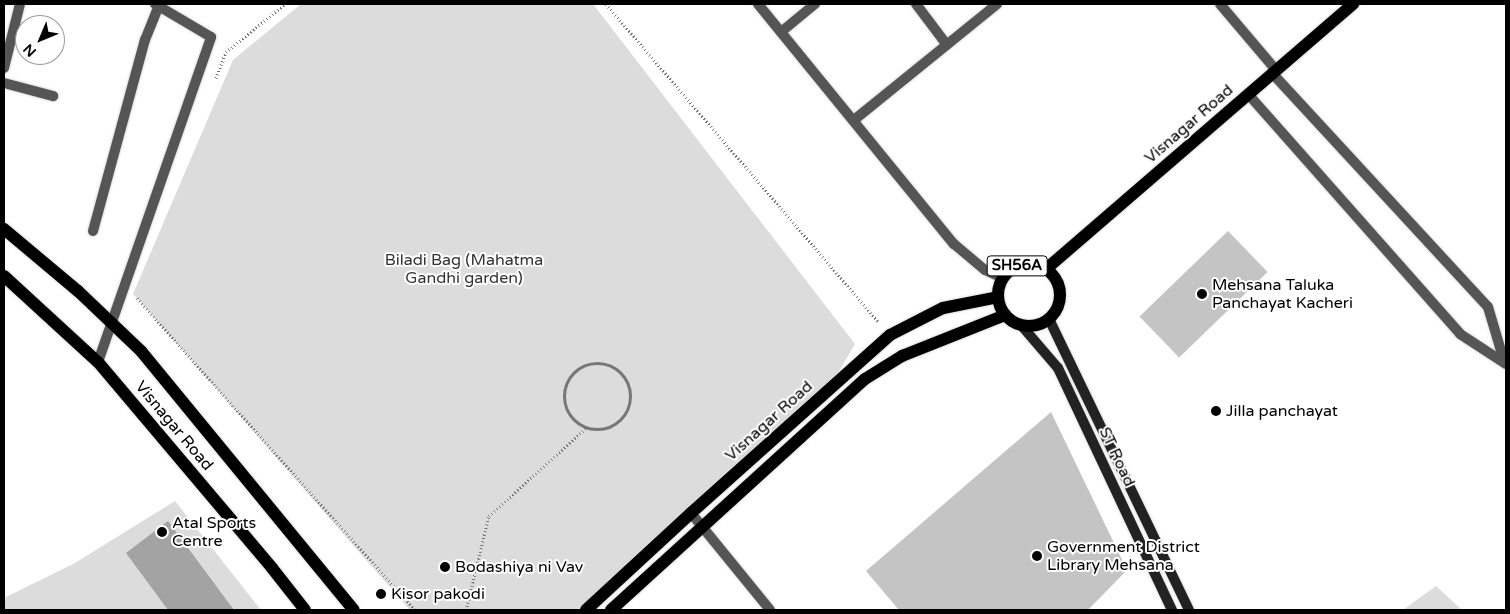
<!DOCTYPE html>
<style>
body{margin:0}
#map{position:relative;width:1510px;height:614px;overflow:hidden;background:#fff;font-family:"Varela Round",sans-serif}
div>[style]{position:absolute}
.green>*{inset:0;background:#dcdcdc}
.water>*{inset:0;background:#a3a3a3}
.building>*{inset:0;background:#c4c4c4;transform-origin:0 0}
.path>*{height:3px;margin-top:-1.5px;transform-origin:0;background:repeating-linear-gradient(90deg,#777 0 1px,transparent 0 3.5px)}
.path>.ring{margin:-1.5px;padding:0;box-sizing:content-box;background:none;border:3px solid #777;border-radius:50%}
.roads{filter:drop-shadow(0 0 1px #dbdbdb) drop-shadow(0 0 1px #dbdbdb)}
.service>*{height:10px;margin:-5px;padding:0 5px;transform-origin:5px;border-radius:5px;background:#555}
.minor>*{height:10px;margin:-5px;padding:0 5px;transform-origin:5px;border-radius:5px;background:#555}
.secondary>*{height:10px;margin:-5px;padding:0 5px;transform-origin:5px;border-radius:5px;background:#222}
.primary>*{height:12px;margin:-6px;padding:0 6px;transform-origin:6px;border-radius:6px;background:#000}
.primary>.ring{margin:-6px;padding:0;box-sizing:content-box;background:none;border:12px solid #000;border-radius:50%}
.dots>*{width:14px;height:14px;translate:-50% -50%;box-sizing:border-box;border:2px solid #fff;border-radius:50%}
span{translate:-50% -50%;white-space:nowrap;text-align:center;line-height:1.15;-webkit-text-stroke:4px #fff;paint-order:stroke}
.shield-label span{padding:1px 4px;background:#fff;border:1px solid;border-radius:4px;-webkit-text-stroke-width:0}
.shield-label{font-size:15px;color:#000;font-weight:700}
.street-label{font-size:16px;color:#000}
.park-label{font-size:16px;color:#333}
.poi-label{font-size:16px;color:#000}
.left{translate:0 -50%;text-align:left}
.frame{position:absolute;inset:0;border:5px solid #000;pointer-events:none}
.north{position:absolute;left:15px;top:15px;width:50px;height:50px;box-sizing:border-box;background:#fff;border:1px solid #999;border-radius:50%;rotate:225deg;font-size:14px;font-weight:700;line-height:20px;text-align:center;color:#000}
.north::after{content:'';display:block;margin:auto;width:18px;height:22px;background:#000;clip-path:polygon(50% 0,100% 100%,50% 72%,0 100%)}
</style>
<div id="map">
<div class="green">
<i style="clip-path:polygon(301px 4px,593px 4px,855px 344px,829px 388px,591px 610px,410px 610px,133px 294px,233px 60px)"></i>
<i style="clip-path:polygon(175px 501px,261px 610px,4px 610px,4px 598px,75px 563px)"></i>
<i style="clip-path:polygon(1436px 586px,1462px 610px,1402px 610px,1403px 610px)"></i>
</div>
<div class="water">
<i style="clip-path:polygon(168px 521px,234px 610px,168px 610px,126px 553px)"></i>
</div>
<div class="building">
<i style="left:1228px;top:231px;width:57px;height:123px;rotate:46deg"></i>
<i style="clip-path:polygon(1051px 412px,1127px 570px,1088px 610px,899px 610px,866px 571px)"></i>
</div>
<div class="path">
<i style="left:606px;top:4px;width:419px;rotate:49.4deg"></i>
<i style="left:216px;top:78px;width:28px;rotate:-69deg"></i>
<i style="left:226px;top:52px;width:76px;rotate:-39.1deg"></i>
<i style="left:137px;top:298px;width:418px;rotate:48.3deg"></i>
<i class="ring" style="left:564px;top:363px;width:63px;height:63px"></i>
<i style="left:466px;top:610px;width:97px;rotate:-76.3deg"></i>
<i style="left:489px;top:516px;width:132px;rotate:-42.2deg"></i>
</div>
<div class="roads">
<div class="service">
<i style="left:1272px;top:73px;width:318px;rotate:47.3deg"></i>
<i style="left:1488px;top:307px;width:56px;rotate:73.5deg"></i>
<i style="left:1248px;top:94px;width:320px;rotate:48.5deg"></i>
<i style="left:1460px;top:334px;width:55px;rotate:33.1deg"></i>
</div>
<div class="minor">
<i style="left:758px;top:4px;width:310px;rotate:50.8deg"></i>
<i style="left:954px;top:244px;width:40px;rotate:40deg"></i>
<i style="left:985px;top:270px;width:20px;rotate:24deg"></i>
<i style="left:916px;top:4px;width:51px;rotate:52.9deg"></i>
<i style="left:1220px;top:4px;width:87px;rotate:49.7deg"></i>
<i style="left:781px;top:32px;width:44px;rotate:-39.5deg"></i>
<i style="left:4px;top:68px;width:66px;rotate:-76deg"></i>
<i style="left:4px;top:83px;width:51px;rotate:14.9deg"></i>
<i style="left:854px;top:120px;width:184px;rotate:-39deg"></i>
<i style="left:93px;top:231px;width:198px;rotate:-74.8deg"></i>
<i style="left:145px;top:40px;width:37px;rotate:-68deg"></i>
<i style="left:98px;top:362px;width:344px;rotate:-70.8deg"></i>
<i style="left:211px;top:37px;width:65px;rotate:-149.5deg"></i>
<i style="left:691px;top:513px;width:125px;rotate:50.8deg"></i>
</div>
<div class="secondary">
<i style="left:1049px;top:319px;width:323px;rotate:64.3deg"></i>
<i style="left:1021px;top:325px;width:57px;rotate:49.3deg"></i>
<i style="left:1058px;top:368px;width:268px;rotate:64.8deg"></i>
</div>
<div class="primary">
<i style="left:4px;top:229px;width:97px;rotate:40deg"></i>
<i style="left:78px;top:291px;width:87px;rotate:43.6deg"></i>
<i style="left:141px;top:351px;width:335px;rotate:50.6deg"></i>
<i class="ring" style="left:998px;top:264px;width:50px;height:50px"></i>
<i style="left:1046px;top:269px;width:406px;rotate:-40.8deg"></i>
<i style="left:4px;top:276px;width:127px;rotate:42.5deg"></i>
<i style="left:98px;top:362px;width:270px;rotate:49.8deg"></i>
<i style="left:272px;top:568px;width:53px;rotate:51.8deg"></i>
<i style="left:586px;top:610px;width:143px;rotate:-42.7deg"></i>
<i style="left:691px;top:513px;width:267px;rotate:-41.8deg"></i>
<i style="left:890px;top:335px;width:59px;rotate:-27deg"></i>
<i style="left:943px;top:308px;width:56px;rotate:-11.3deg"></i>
<i style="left:611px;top:610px;width:343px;rotate:-42.3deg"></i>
<i style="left:865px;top:379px;width:44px;rotate:-31.9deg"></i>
<i style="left:902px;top:356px;width:111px;rotate:-21.7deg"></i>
</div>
</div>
<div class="dots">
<i style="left:1202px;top:294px;background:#000"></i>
<i style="left:1216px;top:411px;background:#000"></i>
<i style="left:162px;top:532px;background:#000"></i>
<i style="left:1037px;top:556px;background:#000"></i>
<i style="left:445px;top:567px;background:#000"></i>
<i style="left:381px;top:594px;background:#000"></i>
</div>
<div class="shield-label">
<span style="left:1017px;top:266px">SH56A</span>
</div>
<div class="street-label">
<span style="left:1189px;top:124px;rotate:-41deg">Visnagar Road</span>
<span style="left:769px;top:421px;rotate:-42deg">Visnagar Road</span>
<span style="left:174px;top:426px;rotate:50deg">Visnagar Road</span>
<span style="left:1117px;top:457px;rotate:65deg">ST Road</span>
</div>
<div class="park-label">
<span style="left:464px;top:269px">Biladi Bag (Mahatma<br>Gandhi garden)</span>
</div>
<div class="poi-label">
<span class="left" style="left:1212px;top:294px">Mehsana Taluka<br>Panchayat Kacheri</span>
<span class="left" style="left:1226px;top:411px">Jilla panchayat</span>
<span class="left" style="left:172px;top:532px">Atal Sports<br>Centre</span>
<span class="left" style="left:1047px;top:556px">Government District<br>Library Mehsana</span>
<span class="left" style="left:455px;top:567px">Bodashiya ni Vav</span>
<span class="left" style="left:391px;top:594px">Kisor pakodi</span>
</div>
<div class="frame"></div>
<div class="north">N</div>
</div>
